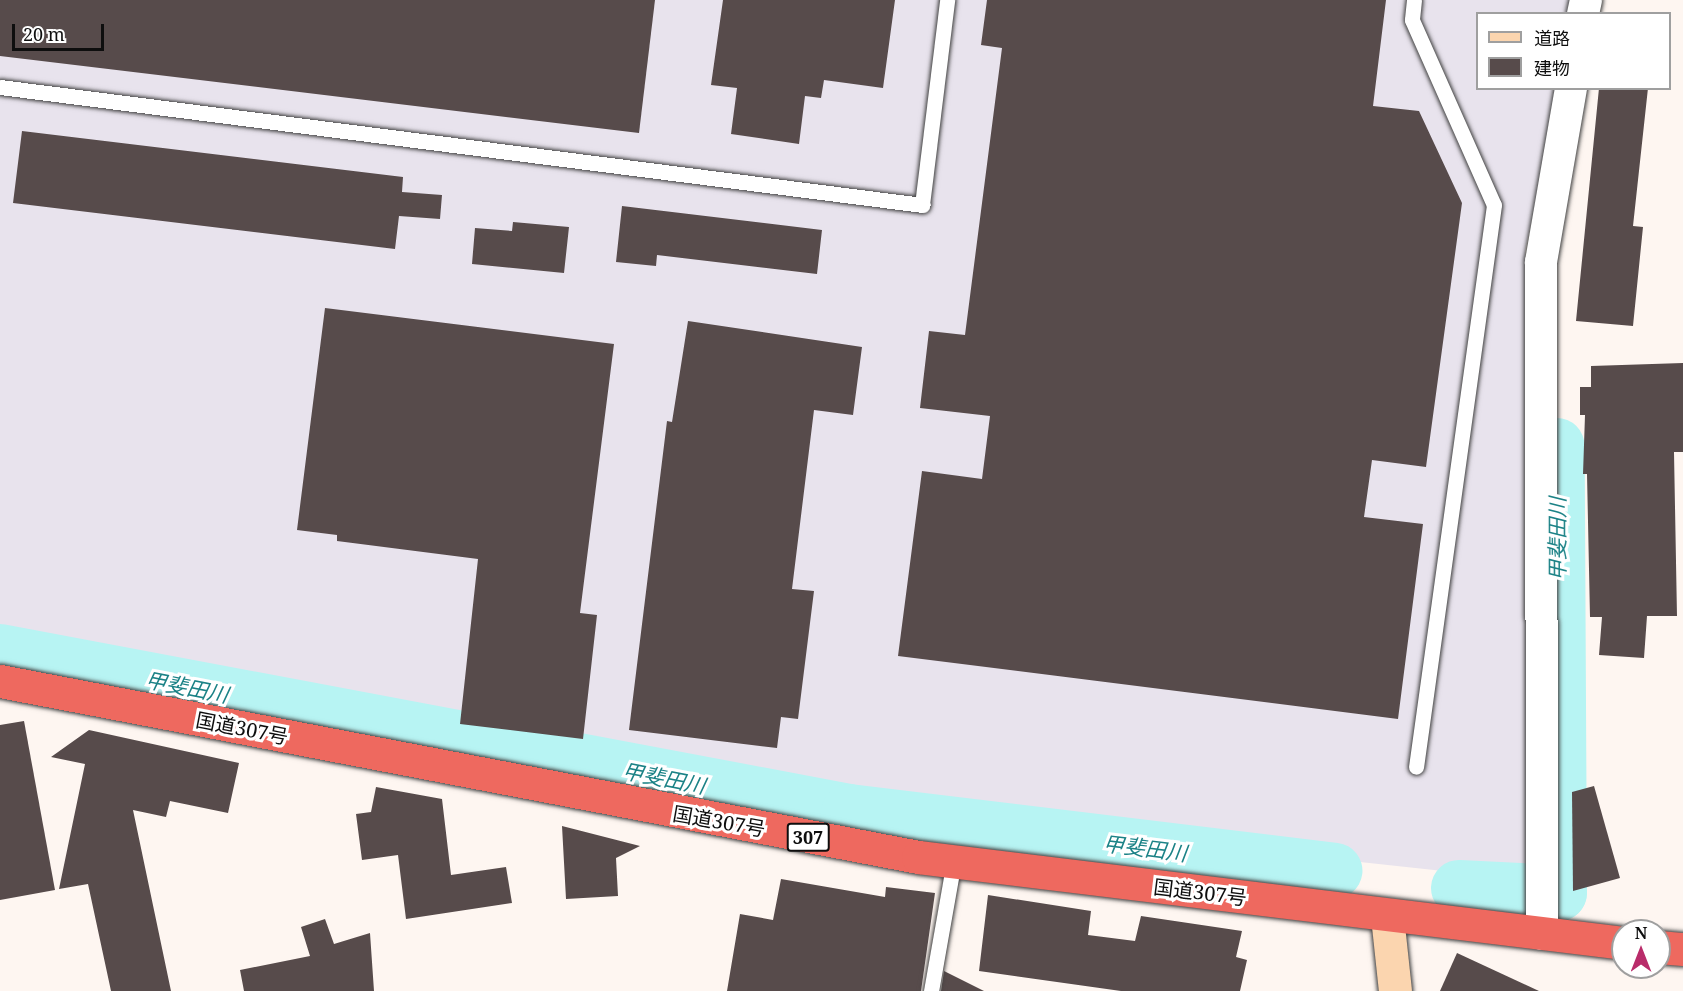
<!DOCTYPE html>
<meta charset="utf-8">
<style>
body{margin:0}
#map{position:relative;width:1683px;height:991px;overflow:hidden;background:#fef6f1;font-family:"Noto Serif","Noto Sans JP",serif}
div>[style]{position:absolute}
.industrial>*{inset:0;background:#e8e3ed}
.river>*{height:56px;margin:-28px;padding:0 28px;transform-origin:28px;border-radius:28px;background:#b7f4f3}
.building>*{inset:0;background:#574b4b}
.roads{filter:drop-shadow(0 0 2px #414141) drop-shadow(0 0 2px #414141)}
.lane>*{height:15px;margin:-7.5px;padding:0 7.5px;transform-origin:7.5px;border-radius:7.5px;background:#fff}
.street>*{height:32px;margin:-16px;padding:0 16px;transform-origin:16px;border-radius:16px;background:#fff}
.secondary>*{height:33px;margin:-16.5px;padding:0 16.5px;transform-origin:16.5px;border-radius:16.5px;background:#fbd5af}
.highway>*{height:33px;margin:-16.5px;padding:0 16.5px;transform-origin:16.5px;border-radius:16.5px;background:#ee695f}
span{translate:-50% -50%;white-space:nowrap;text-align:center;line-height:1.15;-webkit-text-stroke:6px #fff;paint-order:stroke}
.shield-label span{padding:2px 4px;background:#fff;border:2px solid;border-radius:4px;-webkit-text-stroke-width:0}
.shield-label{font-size:18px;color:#0e0e0e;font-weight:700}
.street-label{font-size:20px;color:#0e0e0e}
.water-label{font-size:21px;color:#1b8286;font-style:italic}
.legend{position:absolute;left:1476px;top:12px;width:195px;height:78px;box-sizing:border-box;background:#fff;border:2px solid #9f9f9f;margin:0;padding:8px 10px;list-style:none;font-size:18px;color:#0e0e0e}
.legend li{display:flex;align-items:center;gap:12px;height:30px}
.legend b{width:30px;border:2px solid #9f9f9f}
.north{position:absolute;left:1611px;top:919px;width:60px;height:60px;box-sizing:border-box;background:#fff;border:2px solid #9f9f9f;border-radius:50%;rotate:0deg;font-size:16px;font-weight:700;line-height:24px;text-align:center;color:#0e0e0e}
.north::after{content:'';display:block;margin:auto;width:21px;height:27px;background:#b92c6a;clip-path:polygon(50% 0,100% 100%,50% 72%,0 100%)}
.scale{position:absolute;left:12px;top:24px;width:92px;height:27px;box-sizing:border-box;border:3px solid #0e0e0e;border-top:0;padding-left:8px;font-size:18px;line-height:21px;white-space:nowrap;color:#0e0e0e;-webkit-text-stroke:4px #fff;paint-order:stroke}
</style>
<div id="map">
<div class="industrial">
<i style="clip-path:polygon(0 0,1580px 0,1577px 13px,1478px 14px,1478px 88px,1561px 89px,1525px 250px,1532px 860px,1517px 879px,850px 807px,0 641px)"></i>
</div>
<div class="river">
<i style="left:0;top:652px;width:864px;rotate:10.67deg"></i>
<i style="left:849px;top:812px;width:489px;rotate:6.9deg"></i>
<i style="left:1459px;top:888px;width:100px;rotate:2.9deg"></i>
<i style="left:1559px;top:893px;width:447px;rotate:-90.3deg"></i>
</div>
<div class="building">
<i style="clip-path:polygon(0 0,655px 0,639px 133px,0 56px)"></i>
<i style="clip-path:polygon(723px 0,895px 0,883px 88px,824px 80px,821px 98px,805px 96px,799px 144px,731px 134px,737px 88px,711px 85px)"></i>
<i style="clip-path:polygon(987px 0,1386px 0,1373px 106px,1419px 111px,1462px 203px,1426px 467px,1372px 460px,1364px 517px,1423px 524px,1398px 719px,898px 656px,922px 471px,982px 479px,990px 416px,920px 408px,929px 331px,965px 335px,1002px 48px,981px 45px)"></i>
<i style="clip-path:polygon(1599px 88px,1648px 88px,1633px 226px,1643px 227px,1633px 326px,1576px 321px)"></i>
<i style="clip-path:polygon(22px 131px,403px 177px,402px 192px,442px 195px,440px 219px,399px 216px,395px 249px,13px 203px)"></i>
<i style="clip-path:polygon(622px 206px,822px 230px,817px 274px,657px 255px,656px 266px,616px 262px)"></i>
<i style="clip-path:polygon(513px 222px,569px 227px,564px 273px,472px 264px,475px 228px,512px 231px)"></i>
<i style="clip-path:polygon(325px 308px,614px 344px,580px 613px,597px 615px,583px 739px,460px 724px,478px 559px,337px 541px,337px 535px,297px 530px)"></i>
<i style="clip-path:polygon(688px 321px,862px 347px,853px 415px,814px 410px,792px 589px,814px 591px,798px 719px,781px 717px,777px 748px,629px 730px,667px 421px,672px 422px)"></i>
<i style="clip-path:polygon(1683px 363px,1683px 452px,1674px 452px,1677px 616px,1647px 616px,1644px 658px,1599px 655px,1602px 617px,1590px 617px,1587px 474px,1583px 474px,1585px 415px,1580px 415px,1580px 387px,1591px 387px,1591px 366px)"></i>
<i style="clip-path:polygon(24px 721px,55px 890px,0 900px,0 725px)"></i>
<i style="clip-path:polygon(89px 730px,239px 763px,228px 813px,170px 801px,166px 817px,133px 810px,171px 991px,111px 991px,88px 884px,59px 889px,85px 764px,51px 757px)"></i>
<i style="clip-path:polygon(1594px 786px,1620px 878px,1573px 891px,1572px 792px)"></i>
<i style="clip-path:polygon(376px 787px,442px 799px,451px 875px,506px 867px,512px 903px,406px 919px,398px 855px,362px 860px,356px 814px,371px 812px)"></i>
<i style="clip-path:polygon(562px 826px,640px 846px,616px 858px,618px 896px,566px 899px)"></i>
<i style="clip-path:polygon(781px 879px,885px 897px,886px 887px,935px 893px,921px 991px,727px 991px,740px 914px,773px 920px)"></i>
<i style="clip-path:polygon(988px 895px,1091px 911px,1088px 935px,1135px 941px,1141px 916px,1242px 931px,1236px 957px,1247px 960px,1240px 991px,1121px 991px,979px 971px)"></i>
<i style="clip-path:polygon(325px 919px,334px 944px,370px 933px,374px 991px,244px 991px,240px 970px,310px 956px,301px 927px)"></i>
<i style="clip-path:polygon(1457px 953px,1539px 991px,1440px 991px)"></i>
<i style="clip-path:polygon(944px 971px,984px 991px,941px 991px)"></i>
</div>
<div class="roads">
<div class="lane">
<i style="left:1414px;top:0;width:20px;rotate:96deg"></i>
<i style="left:1412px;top:20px;width:202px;rotate:66.1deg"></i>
<i style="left:1494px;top:205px;width:567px;rotate:97.9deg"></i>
<i style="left:0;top:87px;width:930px;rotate:7.29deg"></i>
<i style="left:922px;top:205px;width:207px;rotate:-83deg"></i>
<i style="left:931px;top:991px;width:132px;rotate:-80deg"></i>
</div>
<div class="street">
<i style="left:1583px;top:14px;width:14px;rotate:-78deg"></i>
<i style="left:1542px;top:934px;width:672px;rotate:-90.09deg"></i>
<i style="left:1541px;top:262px;width:177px;rotate:-80.2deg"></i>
</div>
<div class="secondary">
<i style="left:1387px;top:916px;width:75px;rotate:83.9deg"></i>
</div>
<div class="highway">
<i style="left:0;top:681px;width:935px;rotate:10.85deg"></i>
<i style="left:918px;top:857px;width:710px;rotate:6.95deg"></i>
<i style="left:1659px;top:947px;width:24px;rotate:5deg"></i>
</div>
</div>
<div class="shield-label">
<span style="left:808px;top:837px">307</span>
</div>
<div class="street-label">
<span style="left:242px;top:728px;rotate:11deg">国道307号</span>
<span style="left:719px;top:821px;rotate:10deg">国道307号</span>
<span style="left:1200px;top:892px;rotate:7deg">国道307号</span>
</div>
<div class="water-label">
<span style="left:1557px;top:539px;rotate:-90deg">甲斐田川</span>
<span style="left:187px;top:687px;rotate:11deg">甲斐田川</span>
<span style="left:664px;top:778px;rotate:11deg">甲斐田川</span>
<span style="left:1145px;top:848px;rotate:7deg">甲斐田川</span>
</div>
<ul class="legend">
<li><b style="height:8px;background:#fbd5af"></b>道路</li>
<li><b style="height:16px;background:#574b4b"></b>建物</li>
</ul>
<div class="north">N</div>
<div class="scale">20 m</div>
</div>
